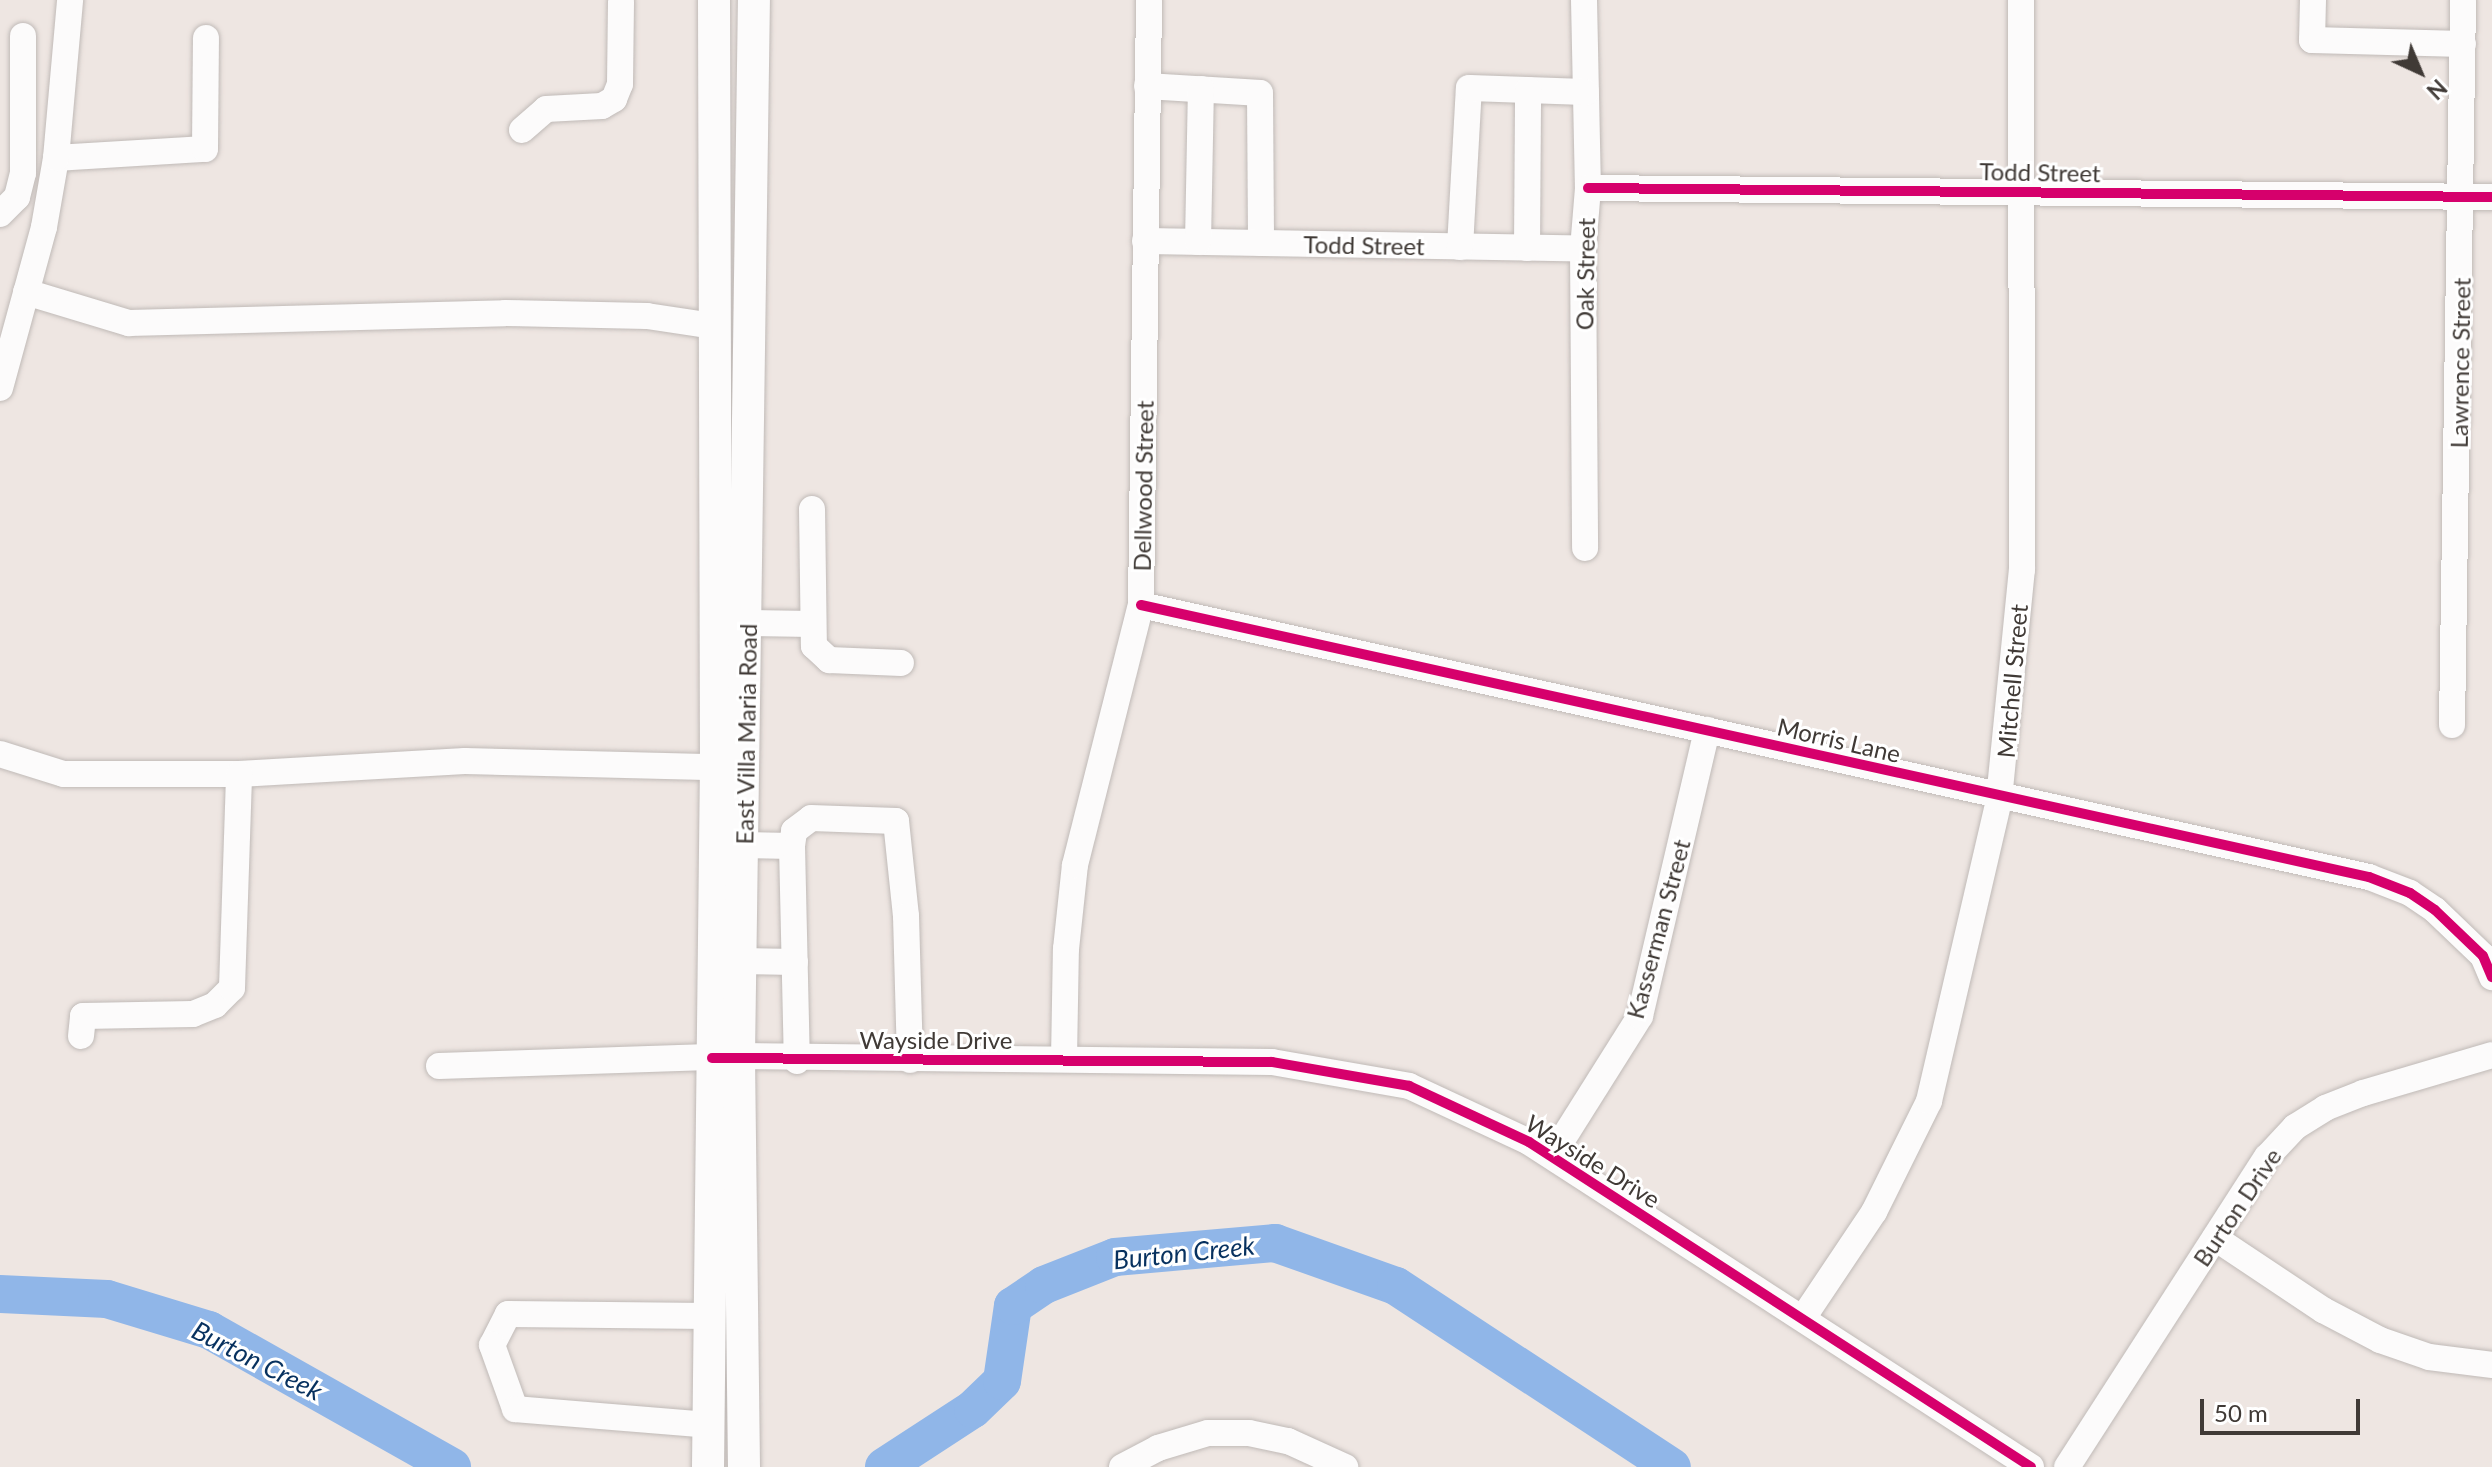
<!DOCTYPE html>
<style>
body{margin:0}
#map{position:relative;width:2492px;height:1467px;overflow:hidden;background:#eee6e2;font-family:Lato,sans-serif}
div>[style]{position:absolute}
.river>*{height:38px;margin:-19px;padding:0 19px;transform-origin:19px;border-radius:19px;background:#90b6e8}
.roads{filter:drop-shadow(0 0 2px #c0bab7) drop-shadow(0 0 2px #c0bab7)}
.minor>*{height:26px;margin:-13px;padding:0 13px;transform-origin:13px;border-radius:13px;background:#fcfbfb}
.major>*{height:32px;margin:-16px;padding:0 16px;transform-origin:16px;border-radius:16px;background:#fcfbfb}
.cycleway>*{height:10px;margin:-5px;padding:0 5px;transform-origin:5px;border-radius:5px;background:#d6006c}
span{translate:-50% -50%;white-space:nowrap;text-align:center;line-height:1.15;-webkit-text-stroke:6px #fff;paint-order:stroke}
.street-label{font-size:24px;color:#403a36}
.water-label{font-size:26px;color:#07315f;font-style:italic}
.north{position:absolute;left:2380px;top:32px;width:80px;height:80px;-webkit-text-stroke:6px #fff;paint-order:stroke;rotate:136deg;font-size:22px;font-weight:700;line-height:32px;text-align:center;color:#403a36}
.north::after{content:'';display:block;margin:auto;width:28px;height:36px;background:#403a36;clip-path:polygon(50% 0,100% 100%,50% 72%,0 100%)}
.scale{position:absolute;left:2200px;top:1399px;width:160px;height:36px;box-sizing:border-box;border:4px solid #403a36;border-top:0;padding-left:10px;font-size:24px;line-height:28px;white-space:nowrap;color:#403a36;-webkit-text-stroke:6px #fff;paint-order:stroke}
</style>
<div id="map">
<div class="river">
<i style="left:0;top:1294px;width:107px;rotate:2.7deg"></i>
<i style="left:107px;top:1299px;width:107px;rotate:16.9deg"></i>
<i style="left:209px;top:1330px;width:279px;rotate:29.4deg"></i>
<i style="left:884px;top:1467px;width:106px;rotate:-33.1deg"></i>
<i style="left:973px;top:1409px;width:40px;rotate:-44deg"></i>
<i style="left:1002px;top:1381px;width:76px;rotate:-81.7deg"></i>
<i style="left:1013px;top:1306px;width:37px;rotate:-34deg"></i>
<i style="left:1044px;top:1285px;width:76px;rotate:-21.5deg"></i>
<i style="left:1115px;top:1257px;width:161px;rotate:-5deg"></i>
<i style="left:1275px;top:1243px;width:128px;rotate:19.6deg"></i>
<i style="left:1396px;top:1286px;width:330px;rotate:33.3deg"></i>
</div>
<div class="roads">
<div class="minor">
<i style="left:1584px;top:0;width:188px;rotate:88.8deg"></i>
<i style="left:1588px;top:188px;width:61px;rotate:94.7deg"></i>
<i style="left:1583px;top:249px;width:299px;rotate:89.6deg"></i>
<i style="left:2313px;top:0;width:40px;rotate:91.4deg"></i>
<i style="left:2312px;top:40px;width:151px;rotate:1.5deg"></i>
<i style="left:1147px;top:86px;width:113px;rotate:3.5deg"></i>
<i style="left:1260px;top:93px;width:150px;rotate:89.6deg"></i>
<i style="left:522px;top:130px;width:32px;rotate:-41deg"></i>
<i style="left:546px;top:109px;width:56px;rotate:-3.1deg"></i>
<i style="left:602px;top:106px;width:14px;rotate:-30deg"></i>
<i style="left:614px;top:99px;width:16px;rotate:-68deg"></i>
<i style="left:620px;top:84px;width:82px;rotate:-89.3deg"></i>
<i style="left:56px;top:158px;width:149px;rotate:-3.5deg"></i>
<i style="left:205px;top:149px;width:111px;rotate:-89.5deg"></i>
<i style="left:1588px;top:188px;width:904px;rotate:0.57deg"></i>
<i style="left:0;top:214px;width:24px;rotate:-45deg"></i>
<i style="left:17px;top:197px;width:25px;rotate:-76deg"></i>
<i style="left:23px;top:173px;width:137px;rotate:-90deg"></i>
<i style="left:1145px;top:241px;width:438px;rotate:1deg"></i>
<i style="left:1198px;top:242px;width:153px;rotate:-88.9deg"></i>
<i style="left:1460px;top:247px;width:159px;rotate:-86.8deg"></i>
<i style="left:1469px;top:88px;width:117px;rotate:2deg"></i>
<i style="left:1527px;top:248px;width:158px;rotate:-89.6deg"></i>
<i style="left:26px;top:292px;width:108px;rotate:16.8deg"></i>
<i style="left:129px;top:323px;width:376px;rotate:-1.5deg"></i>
<i style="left:505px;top:313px;width:142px;rotate:1.2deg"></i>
<i style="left:647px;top:316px;width:67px;rotate:8.6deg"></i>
<i style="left:0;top:388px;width:167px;rotate:-74.7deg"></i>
<i style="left:44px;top:227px;width:70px;rotate:-80.1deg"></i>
<i style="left:56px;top:158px;width:159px;rotate:-84.9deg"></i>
<i style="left:812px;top:509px;width:137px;rotate:89.2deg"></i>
<i style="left:814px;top:646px;width:21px;rotate:43deg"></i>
<i style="left:829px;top:660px;width:72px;rotate:2.4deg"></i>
<i style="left:1141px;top:605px;width:1258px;rotate:12.49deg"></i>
<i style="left:2369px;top:877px;width:44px;rotate:21.3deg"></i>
<i style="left:2410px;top:893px;width:30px;rotate:34deg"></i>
<i style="left:2435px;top:910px;width:66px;rotate:43.8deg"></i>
<i style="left:2483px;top:956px;width:23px;rotate:67deg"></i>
<i style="left:749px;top:623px;width:63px;rotate:0.9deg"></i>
<i style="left:2452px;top:725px;width:725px;rotate:-89.13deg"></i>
<i style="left:0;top:754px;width:67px;rotate:17.4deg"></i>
<i style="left:64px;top:774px;width:175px"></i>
<i style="left:239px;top:774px;width:226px;rotate:-3.3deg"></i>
<i style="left:465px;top:761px;width:251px;rotate:1.4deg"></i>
<i style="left:743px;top:845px;width:49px;rotate:1.2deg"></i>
<i style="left:792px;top:846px;width:215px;rotate:88.7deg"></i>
<i style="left:792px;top:846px;width:15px;rotate:-82deg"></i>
<i style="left:794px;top:831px;width:21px;rotate:-37deg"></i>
<i style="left:811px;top:818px;width:85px;rotate:2deg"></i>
<i style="left:896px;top:821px;width:96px;rotate:84deg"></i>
<i style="left:906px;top:916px;width:144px;rotate:88.4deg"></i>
<i style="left:741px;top:961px;width:54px;rotate:1.1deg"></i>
<i style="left:81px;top:1036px;width:20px;rotate:-84deg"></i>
<i style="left:83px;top:1016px;width:110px;rotate:-1deg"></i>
<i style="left:193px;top:1014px;width:24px;rotate:-22deg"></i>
<i style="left:215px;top:1005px;width:24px;rotate:-45deg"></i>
<i style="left:232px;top:988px;width:214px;rotate:-88.1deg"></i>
<i style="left:1064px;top:1059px;width:110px;rotate:-89deg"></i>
<i style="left:1066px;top:949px;width:84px;rotate:-83.9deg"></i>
<i style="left:1075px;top:865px;width:268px;rotate:-75.8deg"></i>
<i style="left:1141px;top:605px;width:605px;rotate:-89.24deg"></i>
<i style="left:439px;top:1066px;width:300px;rotate:-1.9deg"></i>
<i style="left:739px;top:1056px;width:533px;rotate:0.64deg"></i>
<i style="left:1272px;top:1062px;width:139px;rotate:9.9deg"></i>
<i style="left:1409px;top:1086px;width:132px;rotate:25deg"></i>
<i style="left:1529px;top:1142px;width:598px;rotate:32.92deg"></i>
<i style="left:1552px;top:1156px;width:165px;rotate:-57.8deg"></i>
<i style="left:1640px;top:1016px;width:294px;rotate:-76.8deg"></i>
<i style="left:2215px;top:1238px;width:130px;rotate:33.7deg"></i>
<i style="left:2323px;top:1310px;width:64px;rotate:27.8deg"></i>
<i style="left:2380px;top:1340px;width:52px;rotate:19.1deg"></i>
<i style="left:2429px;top:1357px;width:64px;rotate:7.2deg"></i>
<i style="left:709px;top:1316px;width:201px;rotate:-179.4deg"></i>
<i style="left:508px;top:1314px;width:35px;rotate:117deg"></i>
<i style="left:492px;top:1345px;width:68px;rotate:70.2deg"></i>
<i style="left:515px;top:1409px;width:196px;rotate:4.7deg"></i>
<i style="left:1803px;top:1318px;width:128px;rotate:-56.2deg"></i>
<i style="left:1874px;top:1212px;width:124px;rotate:-63.6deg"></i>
<i style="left:1929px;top:1101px;width:310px;rotate:-76.9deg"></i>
<i style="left:1999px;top:799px;width:230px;rotate:-84.3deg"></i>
<i style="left:2022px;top:570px;width:570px;rotate:-90.1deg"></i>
<i style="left:1122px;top:1467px;width:41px;rotate:-27.8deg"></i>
<i style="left:1158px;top:1448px;width:52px;rotate:-16.7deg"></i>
<i style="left:1208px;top:1433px;width:41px"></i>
<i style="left:1249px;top:1433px;width:40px;rotate:12deg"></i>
<i style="left:1288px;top:1441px;width:63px;rotate:24.5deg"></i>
<i style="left:2067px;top:1467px;width:369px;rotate:-57.2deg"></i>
<i style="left:2267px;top:1157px;width:41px;rotate:-47deg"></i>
<i style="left:2295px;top:1127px;width:36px;rotate:-32deg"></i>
<i style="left:2325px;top:1108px;width:41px;rotate:-21.5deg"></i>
<i style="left:2363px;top:1093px;width:134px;rotate:-16.4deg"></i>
</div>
<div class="major">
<i style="left:708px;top:1467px;width:700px;rotate:-89.35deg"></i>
<i style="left:716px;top:767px;width:767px;rotate:-90.15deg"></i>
<i style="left:744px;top:1467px;width:411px;rotate:-90.7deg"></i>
<i style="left:739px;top:1056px;width:1056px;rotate:-89.19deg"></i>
</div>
</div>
<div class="cycleway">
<i style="left:1588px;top:188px;width:904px;rotate:0.57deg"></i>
<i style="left:1141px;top:605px;width:1258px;rotate:12.49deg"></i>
<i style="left:2369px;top:877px;width:44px;rotate:21.3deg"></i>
<i style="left:2410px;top:893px;width:30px;rotate:34deg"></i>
<i style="left:2435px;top:910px;width:66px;rotate:43.8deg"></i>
<i style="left:2483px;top:956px;width:23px;rotate:67deg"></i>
<i style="left:712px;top:1058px;width:560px;rotate:0.41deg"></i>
<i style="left:1272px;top:1062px;width:139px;rotate:9.9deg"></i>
<i style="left:1409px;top:1086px;width:132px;rotate:25deg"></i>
<i style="left:1529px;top:1142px;width:598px;rotate:32.92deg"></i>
</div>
<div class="street-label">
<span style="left:2040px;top:172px;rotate:1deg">Todd Street</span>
<span style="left:1364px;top:245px;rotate:1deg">Todd Street</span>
<span style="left:1585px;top:274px;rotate:-89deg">Oak Street</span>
<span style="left:2460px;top:363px;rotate:-89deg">Lawrence Street</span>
<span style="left:1143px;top:486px;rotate:-89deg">Dellwood Street</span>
<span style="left:2012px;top:681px;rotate:-85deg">Mitchell Street</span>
<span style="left:746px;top:734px;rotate:-89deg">East Villa Maria Road</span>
<span style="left:1839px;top:740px;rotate:13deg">Morris Lane</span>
<span style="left:1658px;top:929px;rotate:-75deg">Kasserman Street</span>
<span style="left:936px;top:1040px">Wayside Drive</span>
<span style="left:1593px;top:1161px;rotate:32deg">Wayside Drive</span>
<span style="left:2237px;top:1207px;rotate:-56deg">Burton Drive</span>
</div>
<div class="water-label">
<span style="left:1184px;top:1253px;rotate:-6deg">Burton Creek</span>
<span style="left:257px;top:1361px;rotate:27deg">Burton Creek</span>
</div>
<div class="north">N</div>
<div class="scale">50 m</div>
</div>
